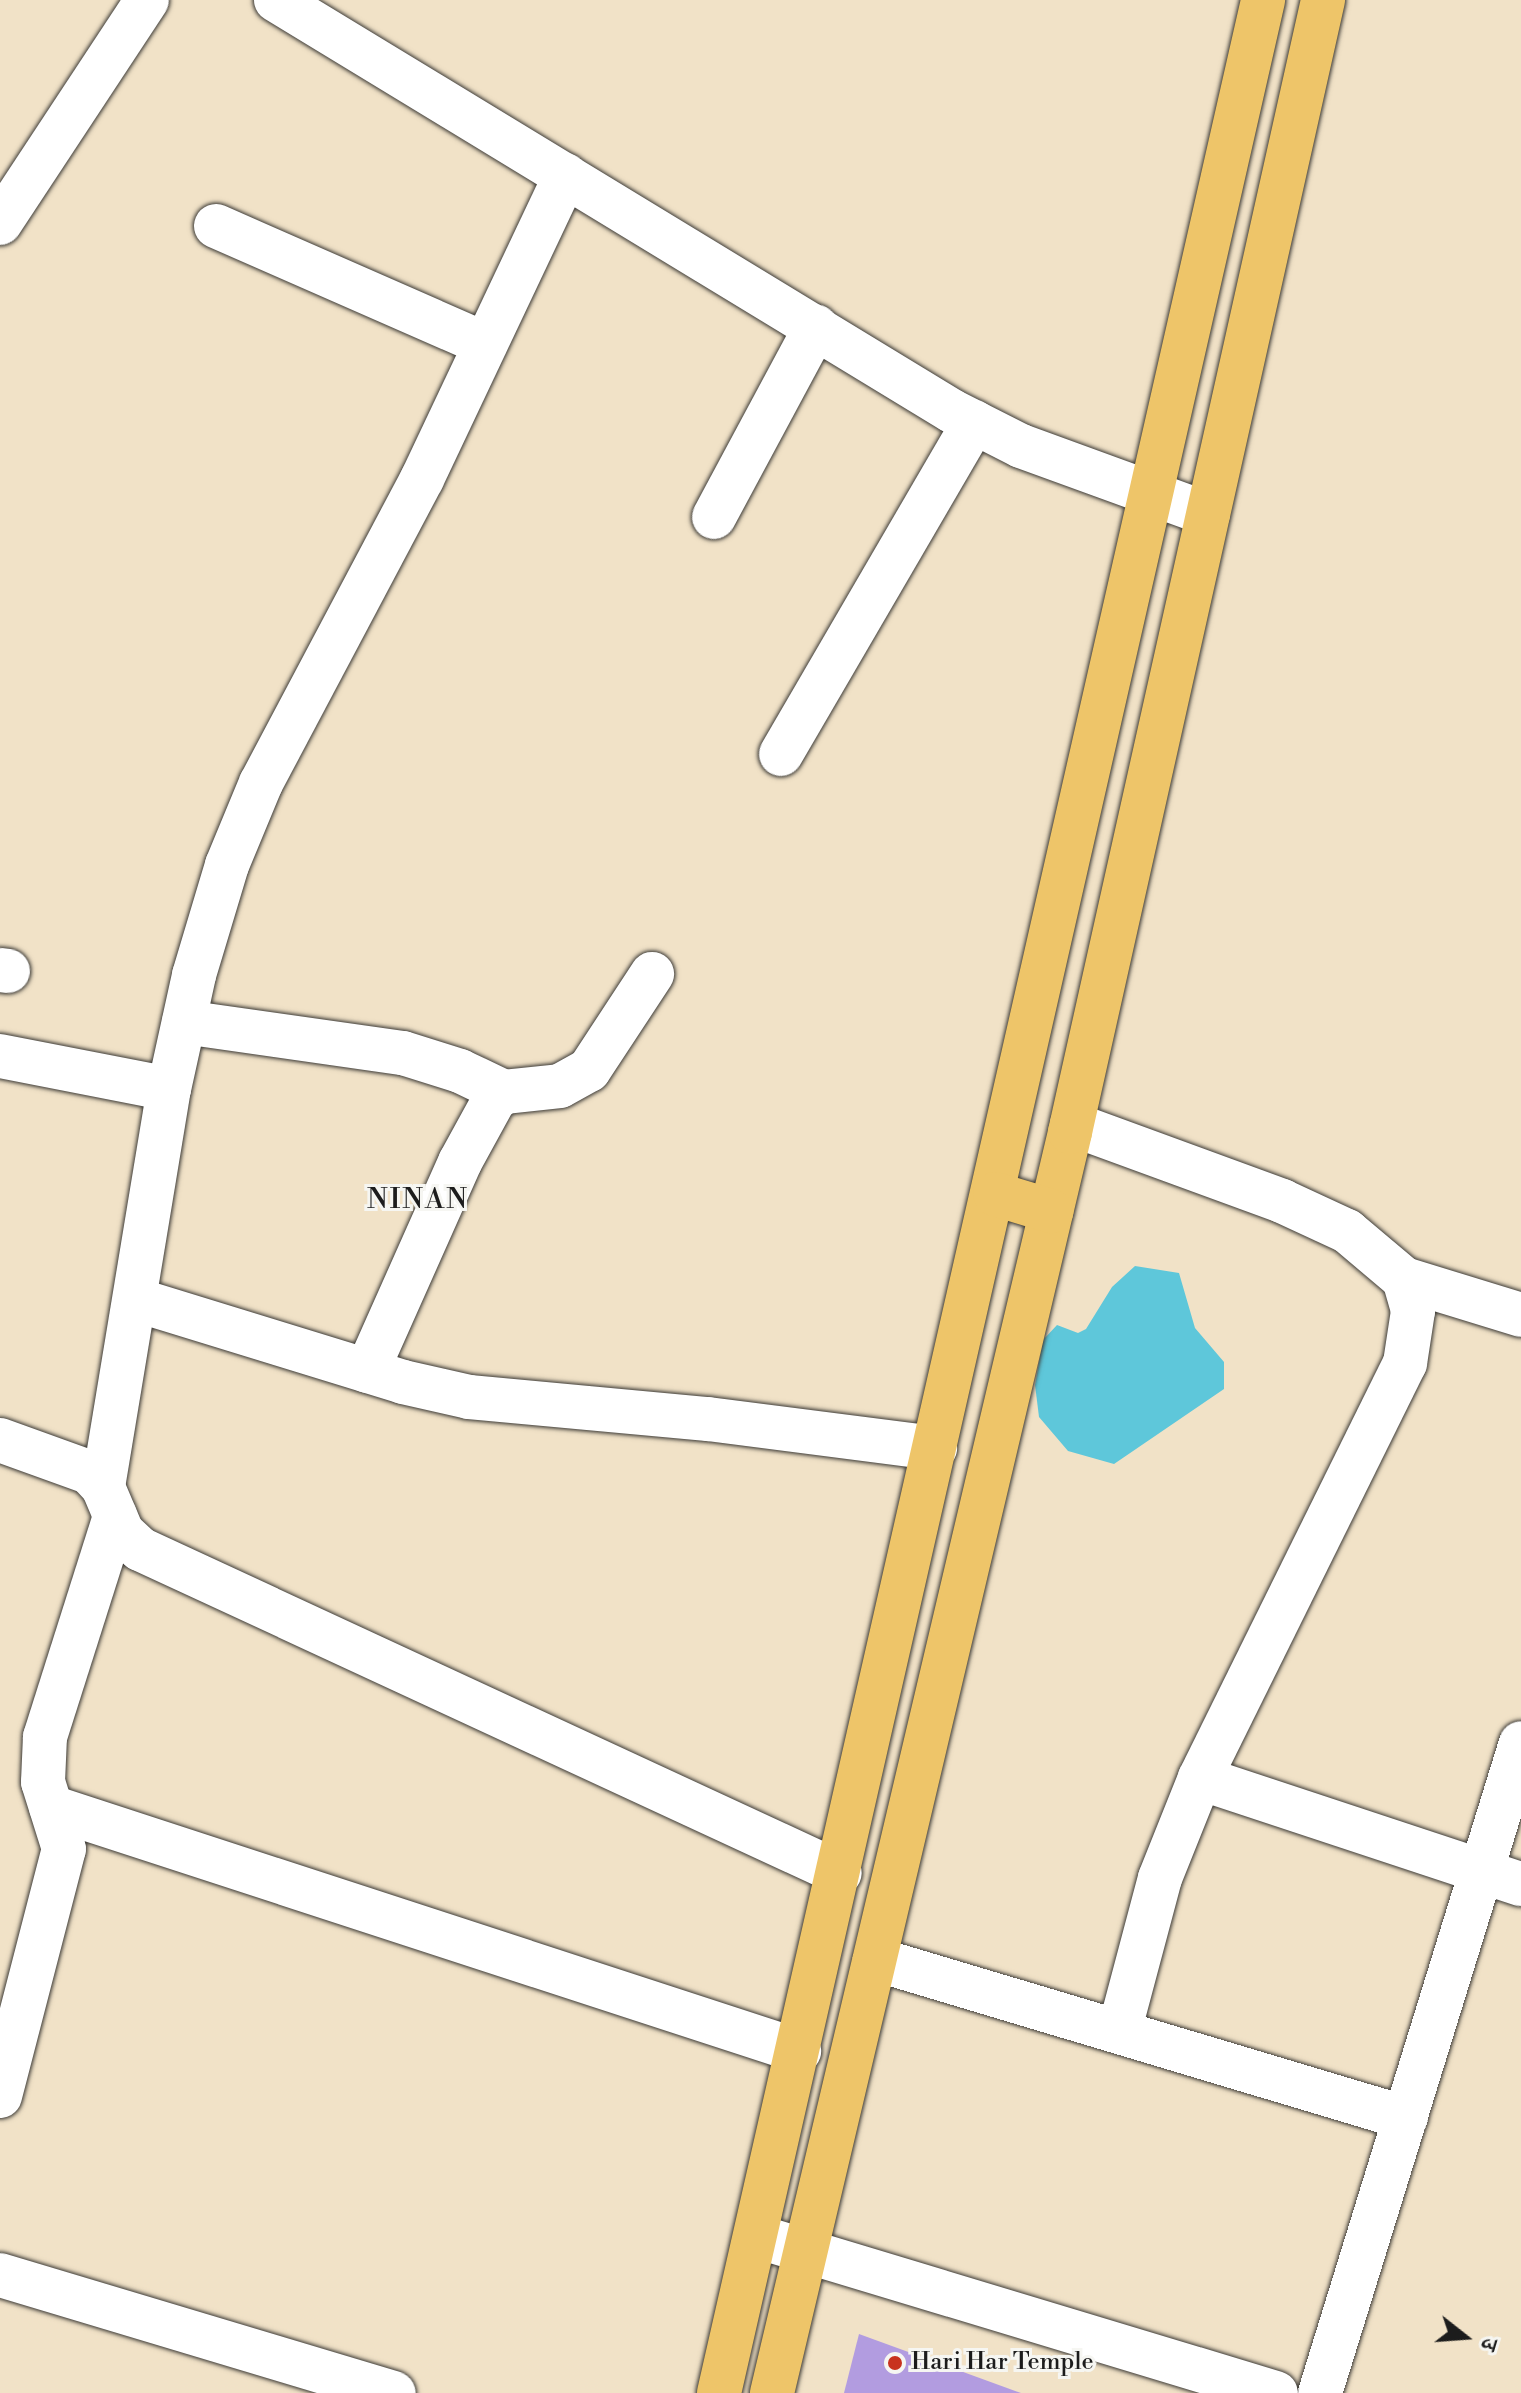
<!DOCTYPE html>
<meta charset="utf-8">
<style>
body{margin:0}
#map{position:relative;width:1521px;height:2393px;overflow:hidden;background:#f1e2c7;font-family:"Libre Bodoni","Noto Serif Devanagari",serif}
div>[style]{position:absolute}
.water>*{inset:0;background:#5ec7da}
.building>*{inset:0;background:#b29ce0}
.roads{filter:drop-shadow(0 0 2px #3c3a36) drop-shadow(0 0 2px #3c3a36)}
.minor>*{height:44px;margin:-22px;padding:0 22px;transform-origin:22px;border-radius:22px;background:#fff}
.major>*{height:44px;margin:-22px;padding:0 22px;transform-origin:22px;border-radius:22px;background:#eec569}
.highway>*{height:44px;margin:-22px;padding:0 22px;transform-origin:22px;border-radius:22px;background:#eec569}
.dots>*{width:22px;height:22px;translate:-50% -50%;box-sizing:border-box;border:4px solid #f6f6f2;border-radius:50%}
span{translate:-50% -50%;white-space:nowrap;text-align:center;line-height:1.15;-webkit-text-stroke:6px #f6f6f2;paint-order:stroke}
.poi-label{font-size:24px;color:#1c1c1c}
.left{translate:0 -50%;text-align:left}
.quarter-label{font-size:28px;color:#1c1c1c;letter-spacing:2px}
.north{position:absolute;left:1425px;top:2297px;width:80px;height:80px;-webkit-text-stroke:6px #f6f6f2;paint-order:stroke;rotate:107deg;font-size:22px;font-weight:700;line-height:32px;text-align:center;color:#1c1c1c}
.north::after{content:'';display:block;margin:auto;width:28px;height:36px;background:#1c1c1c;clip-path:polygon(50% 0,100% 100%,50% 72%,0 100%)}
</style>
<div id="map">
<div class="water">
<i style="clip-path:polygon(1135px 1266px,1179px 1273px,1195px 1328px,1224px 1362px,1224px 1389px,1114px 1464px,1068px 1451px,1039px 1417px,1035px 1385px,1043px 1340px,1057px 1325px,1078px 1333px,1086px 1329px,1112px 1287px)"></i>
</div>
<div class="building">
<i style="clip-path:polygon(859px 2334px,1021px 2393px,844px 2393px)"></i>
</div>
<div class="roads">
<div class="minor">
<i style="left:276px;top:0;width:791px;rotate:31.3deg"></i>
<i style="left:952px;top:411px;width:77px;rotate:26.9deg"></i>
<i style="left:1021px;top:446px;width:199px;rotate:20deg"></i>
<i style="left:0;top:223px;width:267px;rotate:-56.6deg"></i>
<i style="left:216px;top:226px;width:294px;rotate:23.7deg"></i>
<i style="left:714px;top:517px;width:216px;rotate:-61.8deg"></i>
<i style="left:781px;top:754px;width:384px;rotate:-59.8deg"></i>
<i style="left:0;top:970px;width:8px;rotate:7deg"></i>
<i style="left:184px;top:1022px;width:221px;rotate:8.1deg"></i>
<i style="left:403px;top:1053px;width:60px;rotate:17.5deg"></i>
<i style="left:460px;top:1071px;width:49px;rotate:25.5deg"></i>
<i style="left:0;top:1056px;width:172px;rotate:11deg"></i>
<i style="left:1072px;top:1124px;width:224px;rotate:20.1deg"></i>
<i style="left:1282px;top:1201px;width:72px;rotate:24.8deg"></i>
<i style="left:1347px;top:1231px;width:75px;rotate:40.1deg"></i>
<i style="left:1404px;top:1279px;width:33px;rotate:74deg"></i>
<i style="left:1413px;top:1311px;width:53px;rotate:98.7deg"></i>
<i style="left:1405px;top:1363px;width:463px;rotate:116.3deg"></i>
<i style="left:1200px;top:1778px;width:108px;rotate:111.8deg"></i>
<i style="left:1160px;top:1878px;width:159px;rotate:104.9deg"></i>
<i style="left:1404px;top:1279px;width:122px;rotate:17.1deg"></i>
<i style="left:137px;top:1300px;width:278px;rotate:17.1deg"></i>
<i style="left:403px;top:1382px;width:68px;rotate:12.8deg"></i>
<i style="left:469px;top:1397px;width:240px;rotate:5.3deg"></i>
<i style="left:708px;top:1419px;width:229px;rotate:7.3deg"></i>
<i style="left:367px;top:1371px;width:229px;rotate:-66deg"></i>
<i style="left:460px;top:1162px;width:71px;rotate:-61.3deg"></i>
<i style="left:494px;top:1100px;width:13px;rotate:-39deg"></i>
<i style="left:504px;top:1092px;width:56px;rotate:-6.1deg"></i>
<i style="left:560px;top:1086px;width:33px;rotate:-29deg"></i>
<i style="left:589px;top:1070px;width:115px;rotate:-56.7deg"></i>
<i style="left:0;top:1440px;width:95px;rotate:19.8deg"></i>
<i style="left:89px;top:1472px;width:21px;rotate:47deg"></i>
<i style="left:103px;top:1487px;width:49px;rotate:67.1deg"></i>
<i style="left:122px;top:1532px;width:25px;rotate:43deg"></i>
<i style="left:140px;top:1549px;width:771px;rotate:24.84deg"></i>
<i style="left:103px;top:1487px;width:403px;rotate:-80.6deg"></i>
<i style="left:169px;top:1089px;width:117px;rotate:-77.6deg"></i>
<i style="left:194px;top:975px;width:115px;rotate:-73.3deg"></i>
<i style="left:227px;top:865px;width:89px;rotate:-67.5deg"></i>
<i style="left:261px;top:783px;width:344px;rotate:-62.1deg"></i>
<i style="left:422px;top:479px;width:336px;rotate:-64.7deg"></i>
<i style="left:1200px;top:1778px;width:338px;rotate:18.3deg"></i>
<i style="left:51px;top:1807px;width:787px;rotate:18.07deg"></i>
<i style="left:875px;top:1959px;width:554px;rotate:16.67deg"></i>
<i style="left:0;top:2096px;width:255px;rotate:-75.5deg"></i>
<i style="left:64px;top:1849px;width:70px;rotate:-107.4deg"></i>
<i style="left:43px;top:1782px;width:45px;rotate:-87.5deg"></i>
<i style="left:45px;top:1737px;width:232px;rotate:-72.4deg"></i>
<i style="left:756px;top:2236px;width:543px;rotate:16.8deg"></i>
<i style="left:0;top:2275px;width:411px;rotate:16.7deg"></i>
<i style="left:1320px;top:2393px;width:680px;rotate:-72.82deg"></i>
</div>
<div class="major">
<i style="left:719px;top:2393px;width:2454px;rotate:-77.19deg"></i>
<i style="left:772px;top:2393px;width:1296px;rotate:-76.7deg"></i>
<i style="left:1070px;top:1132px;width:1160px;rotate:-77.4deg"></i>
</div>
<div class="highway">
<i style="left:995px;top:1194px;width:59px;rotate:16.9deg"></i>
</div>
</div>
<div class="dots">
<i style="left:895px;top:2363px;background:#c8321e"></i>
</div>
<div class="poi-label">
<span class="left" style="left:911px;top:2363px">Hari Har Temple</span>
</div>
<div class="quarter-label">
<span style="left:418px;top:1200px">NINAN</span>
</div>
<div class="north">उ</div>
</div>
